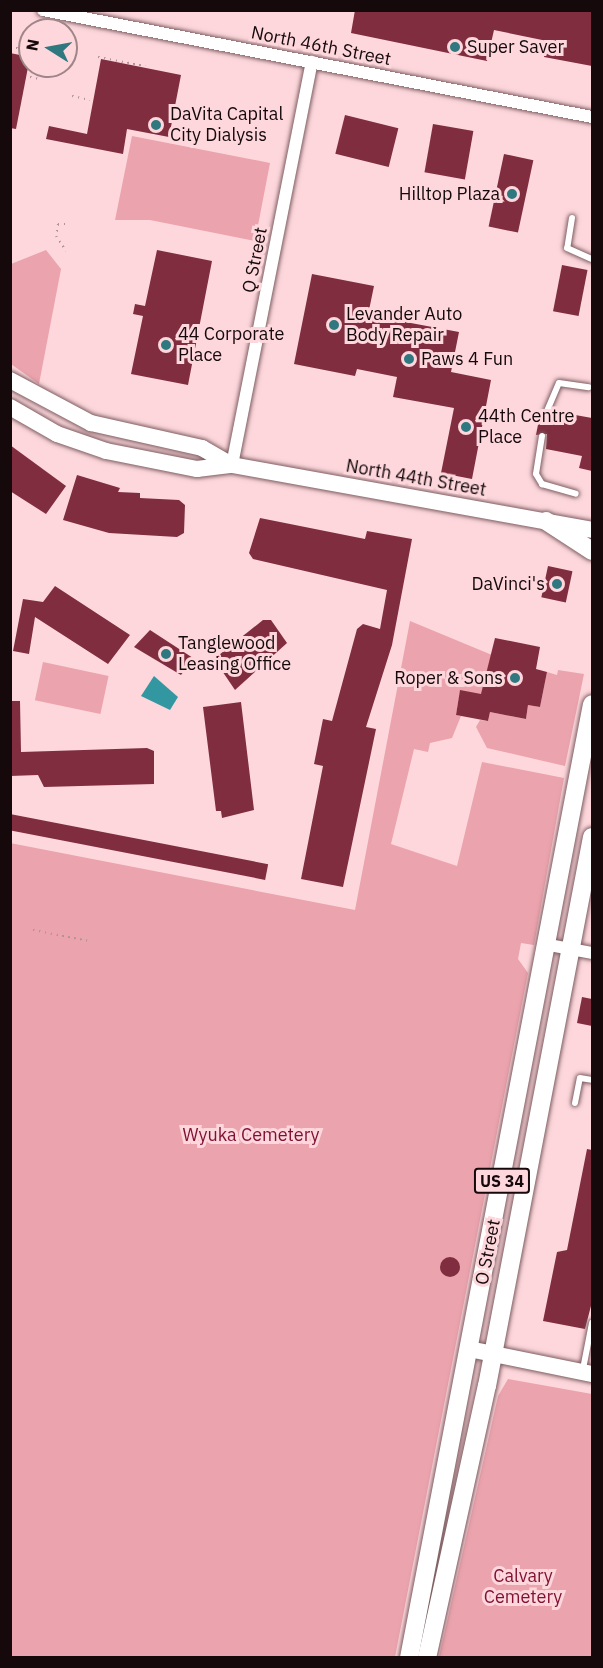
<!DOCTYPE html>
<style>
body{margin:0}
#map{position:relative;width:603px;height:1668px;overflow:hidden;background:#fdd7dc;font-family:"IBM Plex Sans",sans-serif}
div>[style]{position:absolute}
.green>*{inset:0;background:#eba3ad;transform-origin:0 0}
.water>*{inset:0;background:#3397a1}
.building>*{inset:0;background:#7f2d3f;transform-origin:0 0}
.round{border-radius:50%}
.path>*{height:2px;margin-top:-1px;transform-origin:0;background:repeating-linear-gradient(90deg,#b09397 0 1.5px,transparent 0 6px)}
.roads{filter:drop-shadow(0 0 2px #7d5d61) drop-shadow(0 0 2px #7d5d61)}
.service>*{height:6px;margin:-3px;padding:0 3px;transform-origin:3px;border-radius:3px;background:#fff}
.minor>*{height:12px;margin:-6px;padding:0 6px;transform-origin:6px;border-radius:6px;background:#fff}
.secondary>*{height:16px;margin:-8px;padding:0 8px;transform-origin:8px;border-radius:8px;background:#fff}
.primary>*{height:18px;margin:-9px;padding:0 9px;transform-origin:9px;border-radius:9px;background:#fff}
.dots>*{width:16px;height:16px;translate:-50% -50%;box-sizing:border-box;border:3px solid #fdd7dc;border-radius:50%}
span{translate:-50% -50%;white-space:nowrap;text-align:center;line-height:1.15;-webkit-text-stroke:6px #fdd7dc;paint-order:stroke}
.shield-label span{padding:2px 4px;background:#fdd7dc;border:2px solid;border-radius:4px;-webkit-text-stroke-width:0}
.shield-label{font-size:16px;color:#15090b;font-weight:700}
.street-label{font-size:18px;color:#15090b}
.poi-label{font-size:18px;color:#15090b}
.left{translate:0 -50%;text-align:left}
.right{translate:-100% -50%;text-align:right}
.park-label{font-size:18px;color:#7f0f33}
.frame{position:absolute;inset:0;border:12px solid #15090b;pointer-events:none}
.north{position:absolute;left:18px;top:18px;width:60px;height:60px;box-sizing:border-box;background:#fdd7dc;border:2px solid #a08588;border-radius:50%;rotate:281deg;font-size:16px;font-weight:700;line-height:24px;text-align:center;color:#15090b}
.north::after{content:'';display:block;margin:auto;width:21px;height:27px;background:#2f7880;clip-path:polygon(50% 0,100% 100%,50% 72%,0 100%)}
</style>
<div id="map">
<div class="green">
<i style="clip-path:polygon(132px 136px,270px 163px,255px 241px,150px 220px,115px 220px)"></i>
<i style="clip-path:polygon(46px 250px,61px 269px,39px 384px,11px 364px,11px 264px)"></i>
<i style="clip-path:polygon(410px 621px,492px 655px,483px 695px,460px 691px,456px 715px,461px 716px,452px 738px,430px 743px,428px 752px,414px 749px,391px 844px,457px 866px,482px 762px,564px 778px,534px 945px,521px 943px,518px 959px,528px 973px,395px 1657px,11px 1657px,10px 843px,355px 910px)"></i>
<i style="left:43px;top:662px;width:67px;height:39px;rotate:12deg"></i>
<i style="clip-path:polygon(558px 670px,584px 674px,565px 766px,487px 748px,476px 727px,480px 720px,488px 721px,490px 712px,526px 719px,528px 705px,540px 707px,547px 672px,557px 675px)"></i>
<i style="clip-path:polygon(508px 1379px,592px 1394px,592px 1657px,439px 1657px,498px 1396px)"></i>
</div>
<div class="water">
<i style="clip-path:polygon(154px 676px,178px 697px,170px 710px,141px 696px)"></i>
</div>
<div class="building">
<i style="clip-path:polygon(355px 10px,592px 10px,592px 66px,544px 57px,547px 41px,494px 30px,487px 61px,351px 33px)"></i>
<i style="clip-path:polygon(10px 53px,30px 57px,16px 129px,10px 128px)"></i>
<i style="clip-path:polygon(101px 59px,181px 75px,169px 137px,127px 129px,123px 154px,46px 139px,49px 126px,87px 134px)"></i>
<i style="left:345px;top:115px;width:55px;height:40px;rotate:14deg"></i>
<i style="left:433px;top:124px;width:41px;height:49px;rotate:10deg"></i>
<i style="left:504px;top:154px;width:30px;height:74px;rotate:12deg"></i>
<i style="clip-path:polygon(157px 250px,212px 261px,188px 385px,131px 374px,143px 316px,133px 314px,135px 304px,145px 306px)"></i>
<i style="left:562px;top:265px;width:26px;height:47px;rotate:11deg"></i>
<i style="clip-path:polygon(312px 274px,374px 286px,368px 315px,459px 332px,451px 372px,491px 380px,472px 479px,441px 473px,454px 408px,393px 397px,397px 377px,357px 369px,355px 376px,294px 364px)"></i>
<i style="clip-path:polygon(541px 409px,545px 416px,553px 411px,592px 418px,592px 471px,579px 468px,582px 456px,546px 449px,547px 434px,536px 435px)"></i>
<i style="clip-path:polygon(10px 445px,66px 486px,46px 514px,10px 491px)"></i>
<i style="clip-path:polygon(77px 475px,120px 488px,118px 492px,140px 493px,140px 498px,179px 500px,185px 505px,184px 533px,177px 537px,109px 533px,63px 520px)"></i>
<i style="clip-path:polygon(260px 518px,365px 539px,367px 531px,412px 539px,392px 645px,366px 727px,376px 729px,343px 887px,301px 879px,323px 766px,314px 764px,323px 719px,332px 721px,357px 629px,363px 624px,380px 629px,387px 590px,253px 559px,249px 553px)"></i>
<i style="left:548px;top:566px;width:25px;height:32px;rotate:12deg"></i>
<i style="clip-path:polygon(55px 586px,130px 635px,108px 664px,35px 617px,29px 654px,13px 651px,23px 599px,43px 602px)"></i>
<i style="clip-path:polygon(263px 620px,271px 620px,287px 643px,235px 690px,214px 659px)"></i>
<i style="clip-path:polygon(150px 630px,193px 658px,181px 675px,134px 647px)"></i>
<i style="clip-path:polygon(495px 638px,540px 647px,536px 669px,547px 672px,540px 707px,528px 705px,526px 719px,490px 712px,488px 721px,456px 715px,460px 690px,481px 694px)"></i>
<i style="clip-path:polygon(10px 701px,20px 701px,21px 752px,147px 748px,154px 751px,154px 784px,44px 787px,38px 775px,10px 776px)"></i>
<i style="clip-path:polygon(241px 702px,254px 810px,222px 818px,221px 811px,216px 811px,203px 707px)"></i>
<i style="left:10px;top:814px;width:263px;height:16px;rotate:11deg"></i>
<i style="clip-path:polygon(582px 997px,592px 999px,592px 1026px,577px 1023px)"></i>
<i style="clip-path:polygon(587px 1149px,592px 1150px,592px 1302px,585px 1329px,543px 1321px,557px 1252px,567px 1250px)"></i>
<i class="round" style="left:440px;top:1257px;width:20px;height:20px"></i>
</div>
<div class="path">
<i style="left:10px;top:47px;width:20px;rotate:9deg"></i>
<i style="left:98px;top:57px;width:48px;rotate:10.8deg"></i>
<i style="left:30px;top:77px;width:9px;rotate:13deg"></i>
<i style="left:72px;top:96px;width:18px;rotate:13deg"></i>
<i style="left:65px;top:224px;width:7px;rotate:180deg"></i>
<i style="left:58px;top:224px;width:12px;rotate:99deg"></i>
<i style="left:56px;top:236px;width:18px;rotate:56deg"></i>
<i style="left:33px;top:930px;width:57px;rotate:11.1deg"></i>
</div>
<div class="roads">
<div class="service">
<i style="left:572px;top:218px;width:30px;rotate:99deg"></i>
<i style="left:567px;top:248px;width:27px;rotate:24deg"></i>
<i style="left:547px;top:411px;width:30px;rotate:-67deg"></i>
<i style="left:559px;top:383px;width:30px;rotate:8deg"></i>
<i style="left:542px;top:436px;width:38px;rotate:99deg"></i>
<i style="left:536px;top:474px;width:12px;rotate:59deg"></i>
<i style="left:542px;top:484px;width:35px;rotate:16deg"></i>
<i style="left:575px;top:1103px;width:25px;rotate:-79deg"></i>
<i style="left:580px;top:1078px;width:12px;rotate:9deg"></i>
<i style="left:583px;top:1369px;width:47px;rotate:-78.9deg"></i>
</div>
<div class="minor">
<i style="left:43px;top:10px;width:559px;rotate:11.03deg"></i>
<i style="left:232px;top:465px;width:411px;rotate:-78.8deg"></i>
<i style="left:549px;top:945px;width:44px;rotate:10.5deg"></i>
</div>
<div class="secondary">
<i style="left:10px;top:380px;width:92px;rotate:28deg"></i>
<i style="left:91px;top:423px;width:114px;rotate:12.7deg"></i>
<i style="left:202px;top:448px;width:34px;rotate:30deg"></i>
<i style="left:10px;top:407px;width:54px;rotate:29.9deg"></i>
<i style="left:57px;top:434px;width:52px;rotate:19.1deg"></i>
<i style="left:106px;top:451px;width:93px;rotate:11.2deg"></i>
<i style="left:197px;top:469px;width:35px;rotate:-7deg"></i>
<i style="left:232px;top:465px;width:366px;rotate:10.2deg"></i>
<i style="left:469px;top:1349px;width:126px;rotate:11.5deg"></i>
</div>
<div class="primary">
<i style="left:546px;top:521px;width:55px;rotate:33.1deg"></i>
<i style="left:409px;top:1658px;width:971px;rotate:-79.14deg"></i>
<i style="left:427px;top:1658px;width:279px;rotate:-77.6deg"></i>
<i style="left:487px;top:1386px;width:559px;rotate:-79.17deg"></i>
</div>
</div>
<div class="dots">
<i style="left:455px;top:47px;background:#2f7880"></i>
<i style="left:156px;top:125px;background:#2f7880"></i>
<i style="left:512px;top:194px;background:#2f7880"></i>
<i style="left:334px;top:325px;background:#2f7880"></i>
<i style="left:166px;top:345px;background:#2f7880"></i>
<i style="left:409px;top:359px;background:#2f7880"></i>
<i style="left:466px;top:427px;background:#2f7880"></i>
<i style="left:557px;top:584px;background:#2f7880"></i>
<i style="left:166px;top:654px;background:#2f7880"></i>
<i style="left:515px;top:678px;background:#2f7880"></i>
</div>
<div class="shield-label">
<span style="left:502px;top:1181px">US 34</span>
</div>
<div class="street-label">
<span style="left:321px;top:46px;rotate:11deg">North 46th Street</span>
<span style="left:255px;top:260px;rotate:-79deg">Q Street</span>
<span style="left:416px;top:478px;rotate:10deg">North 44th Street</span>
<span style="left:488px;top:1252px;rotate:-79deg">O Street</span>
</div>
<div class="poi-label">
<span class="left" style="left:467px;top:47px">Super Saver</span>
<span class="left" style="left:170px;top:125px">DaVita Capital<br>City Dialysis</span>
<span class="right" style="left:500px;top:194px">Hilltop Plaza</span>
<span class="left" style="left:346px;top:325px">Levander Auto<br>Body Repair</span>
<span class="left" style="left:178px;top:345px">44 Corporate<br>Place</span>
<span class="left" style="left:421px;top:359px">Paws 4 Fun</span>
<span class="left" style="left:478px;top:427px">44th Centre<br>Place</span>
<span class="right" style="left:545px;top:584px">DaVinci's</span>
<span class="left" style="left:178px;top:654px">Tanglewood<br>Leasing Office</span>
<span class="right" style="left:503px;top:678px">Roper &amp; Sons</span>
</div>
<div class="park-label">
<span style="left:251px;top:1135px">Wyuka Cemetery</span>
<span style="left:523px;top:1587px">Calvary<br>Cemetery</span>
</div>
<div class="frame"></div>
<div class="north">N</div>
</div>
